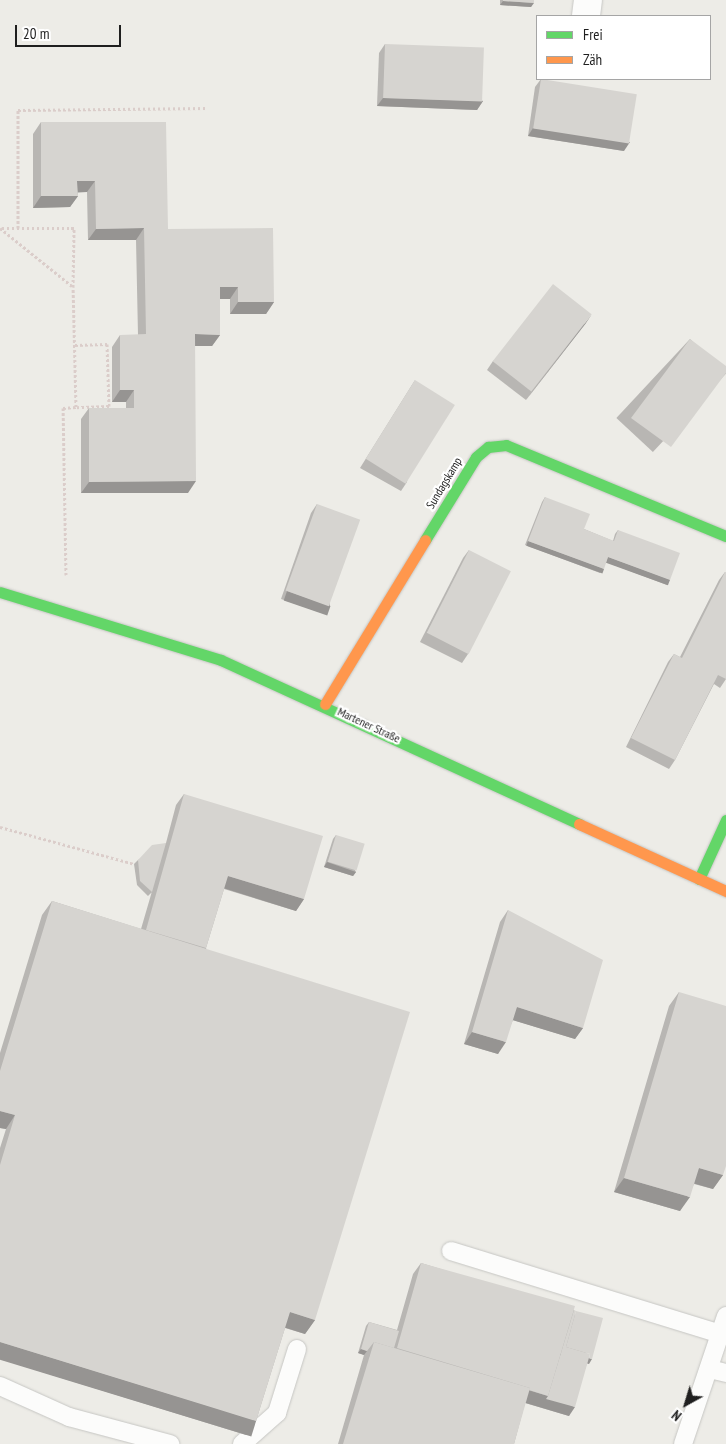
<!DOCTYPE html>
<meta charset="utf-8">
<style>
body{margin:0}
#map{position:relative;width:726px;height:1444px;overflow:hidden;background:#edece7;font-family:"PT Sans Narrow",sans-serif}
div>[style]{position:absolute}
.path>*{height:3px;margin-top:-1.5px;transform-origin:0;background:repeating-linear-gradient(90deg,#dbcdca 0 2.5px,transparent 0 5px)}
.roads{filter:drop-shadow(0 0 1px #c6c6c3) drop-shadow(0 0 1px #c6c6c3)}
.lane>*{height:18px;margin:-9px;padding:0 9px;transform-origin:9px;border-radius:9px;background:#fcfcfb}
.street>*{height:28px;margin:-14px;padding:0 14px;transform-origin:14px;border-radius:14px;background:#fcfcfb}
.fast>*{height:11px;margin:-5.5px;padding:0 5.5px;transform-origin:5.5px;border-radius:5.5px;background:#63d668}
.slow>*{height:11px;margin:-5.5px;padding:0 5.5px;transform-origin:5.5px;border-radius:5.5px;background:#ff974d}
.wall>*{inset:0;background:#b8b6b3;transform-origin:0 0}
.shaded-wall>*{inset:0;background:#969492;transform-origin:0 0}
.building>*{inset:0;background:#d6d4d0;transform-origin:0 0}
span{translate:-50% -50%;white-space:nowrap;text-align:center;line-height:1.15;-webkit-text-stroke:4.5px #fff;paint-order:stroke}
.street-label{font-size:12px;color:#1f1f1f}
.legend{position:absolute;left:536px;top:15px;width:175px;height:65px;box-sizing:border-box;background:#fff;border:1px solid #a5a5a5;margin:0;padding:6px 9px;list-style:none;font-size:15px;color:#1f1f1f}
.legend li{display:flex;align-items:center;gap:10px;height:25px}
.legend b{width:25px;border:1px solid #a5a5a5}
.north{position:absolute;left:661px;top:1379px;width:50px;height:50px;-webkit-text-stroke:4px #fff;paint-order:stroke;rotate:219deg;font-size:14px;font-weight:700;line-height:20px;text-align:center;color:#1f1f1f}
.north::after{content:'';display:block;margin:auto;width:18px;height:22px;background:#1f1f1f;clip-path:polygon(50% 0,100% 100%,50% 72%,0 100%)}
.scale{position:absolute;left:15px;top:25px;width:106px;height:22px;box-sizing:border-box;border:2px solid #1f1f1f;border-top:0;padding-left:6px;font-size:15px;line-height:18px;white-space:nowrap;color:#1f1f1f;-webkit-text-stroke:4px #fff;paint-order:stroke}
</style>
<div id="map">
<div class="path">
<i style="left:0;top:228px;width:94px;rotate:38.9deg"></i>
<i style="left:73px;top:287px;width:59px;rotate:-89deg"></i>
<i style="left:74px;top:228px;width:73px;rotate:180deg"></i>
<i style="left:18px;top:228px;width:118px;rotate:-90deg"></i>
<i style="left:18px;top:110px;width:190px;rotate:-0.6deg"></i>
<i style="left:75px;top:345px;width:32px;rotate:-2deg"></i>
<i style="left:107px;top:344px;width:62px;rotate:88.2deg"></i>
<i style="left:109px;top:406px;width:33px;rotate:178deg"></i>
<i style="left:66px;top:575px;width:167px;rotate:-91deg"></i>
<i style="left:63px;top:408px;width:13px;rotate:-4deg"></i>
<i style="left:76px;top:407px;width:120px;rotate:-91.4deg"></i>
<i style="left:0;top:827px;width:139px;rotate:15.4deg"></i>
</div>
<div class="roads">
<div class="lane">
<i style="left:451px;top:1251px;width:282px;rotate:17.1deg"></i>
<i style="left:710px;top:1369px;width:16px;rotate:14deg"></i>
<i style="left:0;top:1386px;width:76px;rotate:24.2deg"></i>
<i style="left:69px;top:1417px;width:105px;rotate:15deg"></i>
<i style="left:242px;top:1444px;width:47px;rotate:-41.5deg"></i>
<i style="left:277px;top:1413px;width:67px;rotate:-72.6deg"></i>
<i style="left:683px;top:1444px;width:135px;rotate:-71.4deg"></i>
</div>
<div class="street">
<i style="left:586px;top:16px;width:16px;rotate:-83deg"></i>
</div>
<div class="fast">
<i style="left:425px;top:540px;width:97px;rotate:-58.4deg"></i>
<i style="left:476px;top:457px;width:16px;rotate:-40deg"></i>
<i style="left:488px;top:447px;width:18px;rotate:-6deg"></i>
<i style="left:506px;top:445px;width:238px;rotate:22.5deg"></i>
<i style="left:0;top:592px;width:231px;rotate:17.1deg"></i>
<i style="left:221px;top:660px;width:394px;rotate:24.6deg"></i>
<i style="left:699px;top:879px;width:65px;rotate:-65.4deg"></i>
</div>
<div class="slow">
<i style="left:325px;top:704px;width:192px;rotate:-58.6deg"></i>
<i style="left:579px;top:824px;width:162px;rotate:24.5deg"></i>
</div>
</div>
<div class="wall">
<i style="clip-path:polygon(500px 0,534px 0,531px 7px,500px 5px)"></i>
<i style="clip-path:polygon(385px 44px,483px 101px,477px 110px,377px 106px,379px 53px)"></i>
<i style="clip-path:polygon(541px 79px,624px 151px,528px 136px,535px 87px)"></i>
<i style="clip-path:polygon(41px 122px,168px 229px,274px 302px,266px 314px,230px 314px,230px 299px,220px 299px,220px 335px,212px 346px,195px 346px,188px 493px,81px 493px,81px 419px,89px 408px,126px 408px,126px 402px,112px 402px,112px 347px,120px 335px,138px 335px,136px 240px,88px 240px,87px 192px,78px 192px,78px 196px,70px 207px,33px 208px,33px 134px)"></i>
<i style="clip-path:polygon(586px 323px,526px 400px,487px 370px,493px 361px)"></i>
<i style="left:690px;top:339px;width:50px;height:108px;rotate:43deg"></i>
<i style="clip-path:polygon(415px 380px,407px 482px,401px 491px,360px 468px)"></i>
<i style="clip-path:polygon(545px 497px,584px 529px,613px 541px,615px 534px,618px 530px,670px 580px,667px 585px,606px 562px,600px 573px,525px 545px,542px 502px)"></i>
<i style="clip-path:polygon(317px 504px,330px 606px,325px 614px,281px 599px,311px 513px)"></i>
<i style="clip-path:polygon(469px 550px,468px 654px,462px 663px,420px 642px,463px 558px)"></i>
<i style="clip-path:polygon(725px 572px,726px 679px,720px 688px,714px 684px,675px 760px,669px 769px,626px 747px,668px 662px,674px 654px,680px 657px,719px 580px)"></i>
<i style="clip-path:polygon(184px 794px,304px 899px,296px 911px,224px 889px,206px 948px,315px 1320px,305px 1334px,285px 1328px,256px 1421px,246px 1435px,0 1359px,0 1148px,6px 1129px,0 1128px,0 1053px,42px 915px,52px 901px,141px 929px,155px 881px,152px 892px,148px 896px,137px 885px,134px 864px,138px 860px,166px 843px,176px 805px)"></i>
<i style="clip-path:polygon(336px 835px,356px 872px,353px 876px,324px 867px,333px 839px)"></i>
<i style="clip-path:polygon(508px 910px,583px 1028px,575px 1039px,513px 1020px,498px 1054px,464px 1044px,500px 922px)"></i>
<i style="clip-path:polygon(679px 992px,723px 1175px,713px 1189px,694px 1184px,680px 1211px,614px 1192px,669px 1006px)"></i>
<i style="clip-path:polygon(421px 1263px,574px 1310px,589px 1364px,587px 1363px,569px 1416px,525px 1403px,514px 1444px,338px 1444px,364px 1355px,358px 1353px,366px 1326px,369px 1322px,397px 1330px,413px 1274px)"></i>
</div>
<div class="shaded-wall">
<i style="clip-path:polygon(503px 1px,534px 3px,531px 7px,500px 5px)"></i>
<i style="clip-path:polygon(383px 98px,483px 101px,477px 110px,377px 106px)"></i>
<i style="clip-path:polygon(533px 128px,630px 142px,624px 151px,528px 136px)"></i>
<i style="clip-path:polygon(77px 181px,95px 181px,87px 192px,69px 193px)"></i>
<i style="clip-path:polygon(41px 196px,78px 196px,70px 207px,33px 208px)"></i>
<i style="clip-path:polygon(144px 228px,136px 240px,88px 240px,96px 229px)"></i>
<i style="clip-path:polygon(220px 287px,238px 287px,230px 299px,212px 299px)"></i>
<i style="clip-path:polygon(238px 302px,274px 302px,266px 314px,230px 314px)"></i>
<i style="clip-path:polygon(592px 314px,586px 323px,526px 400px,532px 392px)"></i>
<i style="clip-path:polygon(195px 334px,220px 335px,212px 346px,187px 346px)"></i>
<i style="clip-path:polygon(120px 390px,134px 390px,126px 402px,112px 402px)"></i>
<i style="clip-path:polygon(196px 481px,188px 493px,81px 493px,89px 482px)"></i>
<i style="left:528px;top:541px;width:81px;height:5px;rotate:20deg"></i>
<i style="left:608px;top:557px;width:66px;height:6px;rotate:20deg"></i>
<i style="left:287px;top:591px;width:46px;height:10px;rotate:19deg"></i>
<i style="clip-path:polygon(327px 862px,356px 872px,353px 876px,324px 867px)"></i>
<i style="clip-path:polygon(228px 876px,304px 899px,296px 911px,220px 887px)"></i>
<i style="clip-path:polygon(517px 1007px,583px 1028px,575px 1039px,509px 1019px)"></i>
<i style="clip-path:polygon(472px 1032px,506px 1042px,498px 1054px,464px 1044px)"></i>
<i style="clip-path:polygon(0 1111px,15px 1115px,6px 1129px,0 1128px)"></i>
<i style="clip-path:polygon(699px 1168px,723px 1175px,713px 1189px,689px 1182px)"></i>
<i style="clip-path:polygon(624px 1178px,690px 1197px,680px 1211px,614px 1192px)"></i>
<i style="clip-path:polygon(290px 1312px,315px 1320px,305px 1334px,280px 1326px)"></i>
<i style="left:0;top:1342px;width:268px;height:17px;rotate:17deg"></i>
<i style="clip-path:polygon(361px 1349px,367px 1351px,364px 1355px,358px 1353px)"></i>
<i style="clip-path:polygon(396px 1351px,548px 1396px,575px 1407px,569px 1416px,369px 1356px)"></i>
<i style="clip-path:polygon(563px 1351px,592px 1359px,589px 1364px,560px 1355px)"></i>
</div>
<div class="building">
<i style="clip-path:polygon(503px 0,534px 0,534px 3px,503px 1px)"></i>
<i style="left:385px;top:44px;width:99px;height:54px;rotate:2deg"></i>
<i style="left:541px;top:79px;width:97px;height:50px;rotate:9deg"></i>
<i style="clip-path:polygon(41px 122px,166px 122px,168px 229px,273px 228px,274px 302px,238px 302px,238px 287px,220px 287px,220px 335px,195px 334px,196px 481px,89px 482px,89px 408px,134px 408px,134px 390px,120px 390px,120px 335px,146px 334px,144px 228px,96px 229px,95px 181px,77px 181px,78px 196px,41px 196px)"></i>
<i style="left:553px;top:284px;width:49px;height:98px;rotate:38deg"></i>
<i style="clip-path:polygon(690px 339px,726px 366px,726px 373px,671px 447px,631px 418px)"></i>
<i style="left:415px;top:380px;width:47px;height:93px;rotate:32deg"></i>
<i style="clip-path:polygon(545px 497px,590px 514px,584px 529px,614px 541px,618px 530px,680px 553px,670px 580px,608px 557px,604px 569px,528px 541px)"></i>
<i style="left:317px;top:504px;width:46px;height:92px;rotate:20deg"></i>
<i style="left:469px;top:550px;width:47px;height:93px;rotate:27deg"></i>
<i style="clip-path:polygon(725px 572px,726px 572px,726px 679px,718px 675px,675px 760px,631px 738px,674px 654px,682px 658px)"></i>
<i style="clip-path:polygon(184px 794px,323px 836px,304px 899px,228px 876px,206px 948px,146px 930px)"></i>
<i style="left:336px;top:835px;width:30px;height:28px;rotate:17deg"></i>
<i style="clip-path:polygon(166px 843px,152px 892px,140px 881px,138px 860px,152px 845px)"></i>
<i style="clip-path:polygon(52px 901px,410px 1012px,315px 1320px,290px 1312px,256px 1421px,0 1342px,0 1165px,15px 1115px,0 1111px,0 1071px)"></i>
<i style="clip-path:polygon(508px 910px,603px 960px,583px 1028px,517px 1007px,506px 1042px,472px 1032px)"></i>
<i style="clip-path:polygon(679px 992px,726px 1006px,726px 1166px,723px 1175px,699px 1168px,690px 1197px,624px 1178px)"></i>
<i style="clip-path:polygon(421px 1263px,575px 1306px,548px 1396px,529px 1390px,530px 1388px,397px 1348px)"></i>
<i style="clip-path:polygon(574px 1310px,576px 1311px,566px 1347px,590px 1354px,575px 1407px,546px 1399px,548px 1396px)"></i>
<i style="clip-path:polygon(576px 1311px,603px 1318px,592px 1359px,589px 1358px,590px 1354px,566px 1347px)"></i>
<i style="clip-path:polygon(369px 1322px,399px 1331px,394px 1348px,374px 1342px,367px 1351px,361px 1349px)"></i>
<i style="clip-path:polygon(374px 1342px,530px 1388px,514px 1444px,343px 1444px)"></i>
</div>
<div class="street-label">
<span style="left:444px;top:483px;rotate:-59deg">Sundagskamp</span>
<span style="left:369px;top:725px;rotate:25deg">Martener Straße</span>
</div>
<ul class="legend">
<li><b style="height:6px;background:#63d668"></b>Frei</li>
<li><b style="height:6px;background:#ff974d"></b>Zäh</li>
</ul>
<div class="north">N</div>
<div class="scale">20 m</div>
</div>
